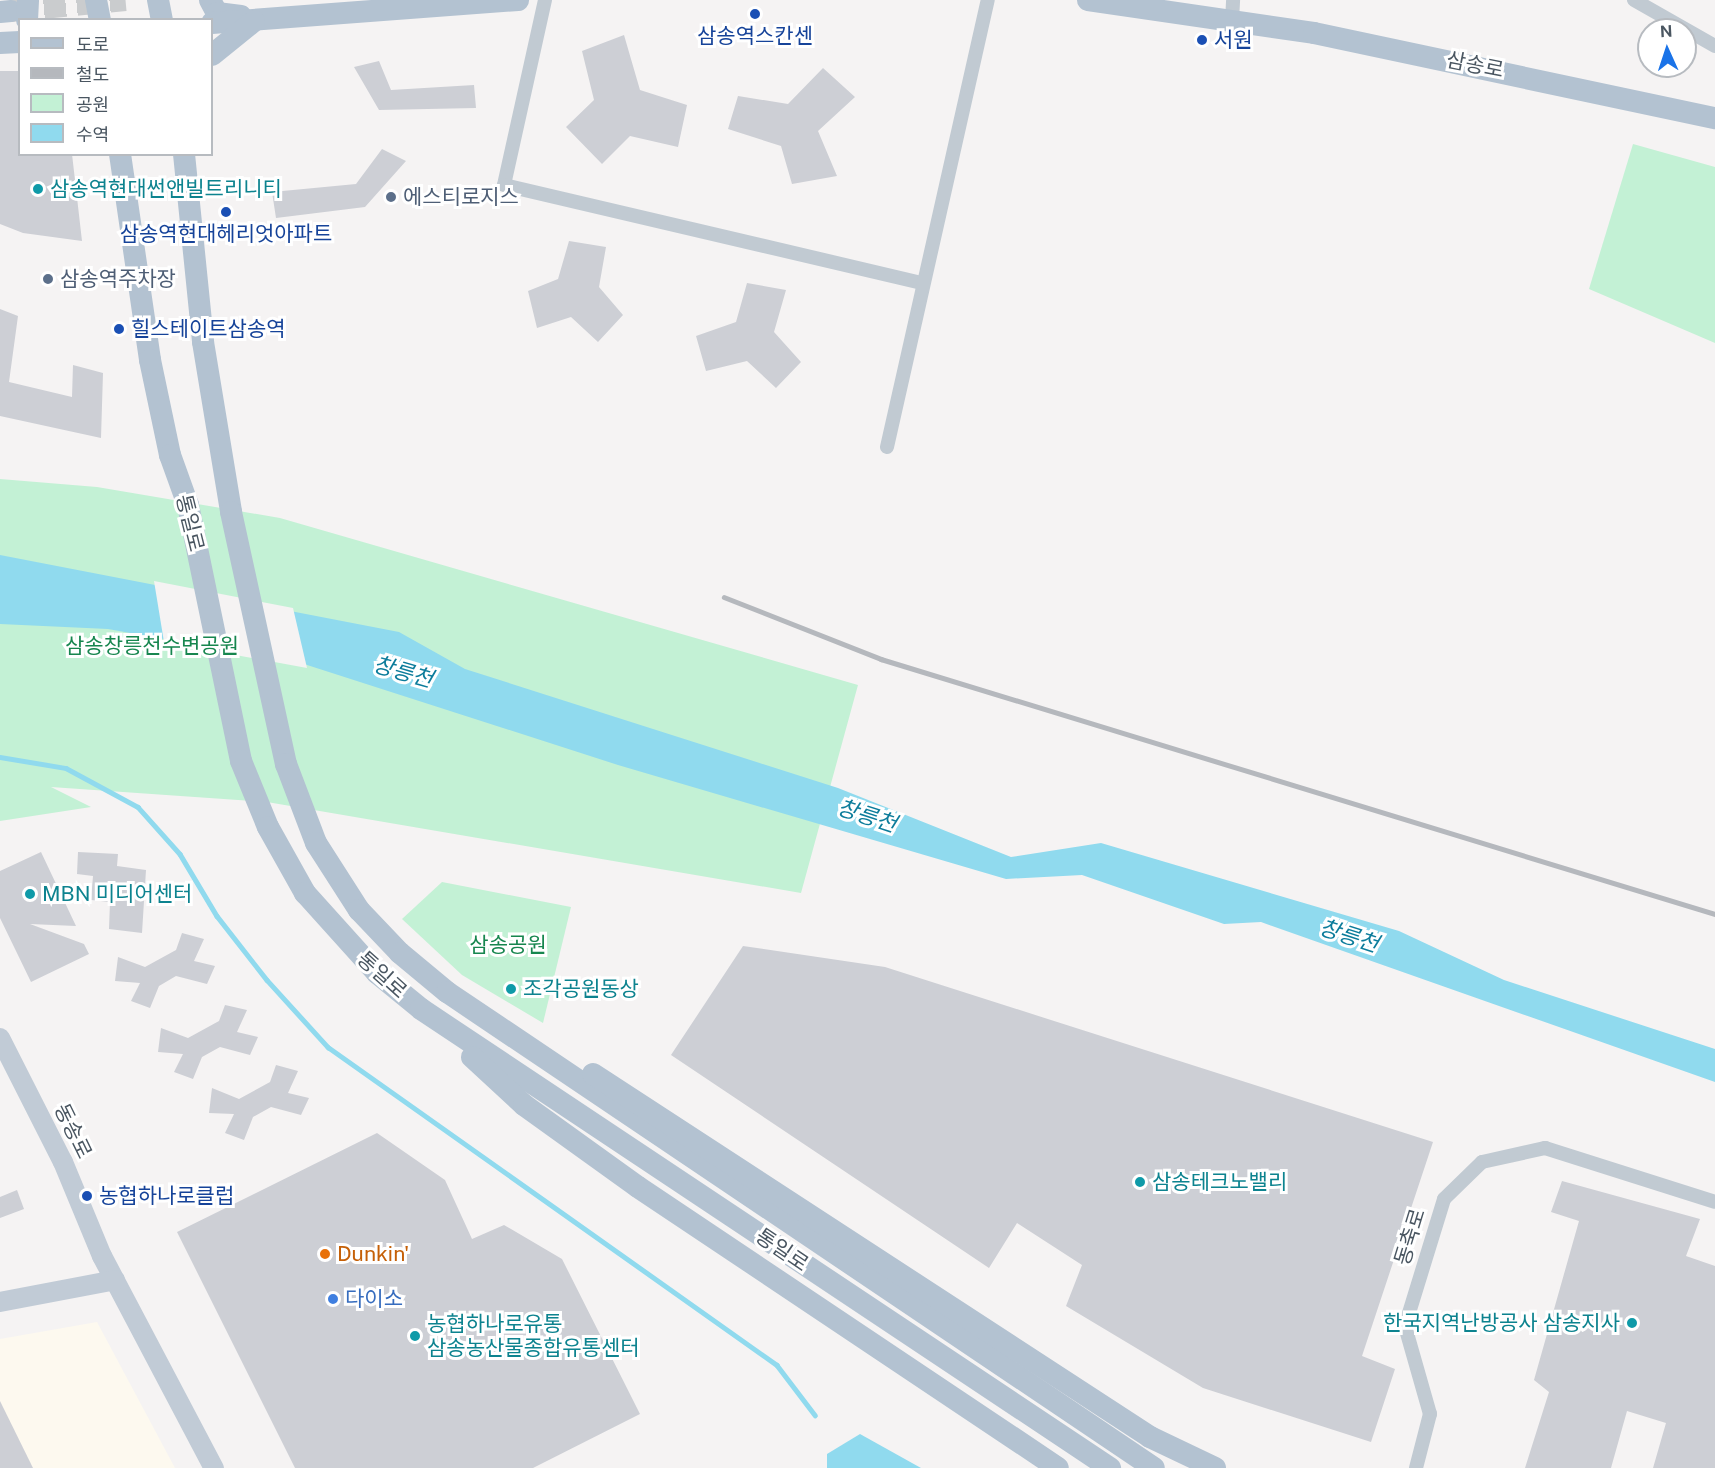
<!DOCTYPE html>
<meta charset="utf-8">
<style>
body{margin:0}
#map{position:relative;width:1715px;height:1468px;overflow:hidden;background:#f5f3f3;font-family:"Public Sans","Noto Sans KR",sans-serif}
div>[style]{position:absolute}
.commercial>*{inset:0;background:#fdf9ef}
.green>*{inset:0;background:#c3f1d5}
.water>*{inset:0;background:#90daee}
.pier>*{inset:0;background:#f5f3f3}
.stream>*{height:4.5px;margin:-2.25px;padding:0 2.25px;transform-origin:2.25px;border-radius:2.25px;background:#90daee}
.building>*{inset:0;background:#cdcfd5}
.primary-tunnel>*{height:22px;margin-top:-11px;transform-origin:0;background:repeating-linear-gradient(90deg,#caccce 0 22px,transparent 0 33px)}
.street>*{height:14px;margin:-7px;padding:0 7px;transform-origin:7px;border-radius:7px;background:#c1cad2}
.secondary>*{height:20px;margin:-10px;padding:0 10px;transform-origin:10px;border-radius:10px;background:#c1cbd6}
.primary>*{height:22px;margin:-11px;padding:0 11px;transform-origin:11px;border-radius:11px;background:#b3c2d1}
.rail>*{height:4.5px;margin:-2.25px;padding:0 2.25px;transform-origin:2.25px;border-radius:2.25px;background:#b5b8bd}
.dots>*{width:16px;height:16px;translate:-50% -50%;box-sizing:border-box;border:3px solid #fff;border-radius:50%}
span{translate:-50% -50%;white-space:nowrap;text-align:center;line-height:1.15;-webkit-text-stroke:6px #fff;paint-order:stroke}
.transit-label{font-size:21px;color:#164399}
.left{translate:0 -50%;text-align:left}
.street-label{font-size:21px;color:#4a5661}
.culture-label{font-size:21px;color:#0d838f}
.right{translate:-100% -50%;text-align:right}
.service-label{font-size:21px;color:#4e5e75}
.park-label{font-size:21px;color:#17864f}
.food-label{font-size:21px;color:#c56008}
.shop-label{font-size:21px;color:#366cbe}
.water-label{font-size:22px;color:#0c7c9b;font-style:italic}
.legend{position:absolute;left:18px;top:18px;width:195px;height:138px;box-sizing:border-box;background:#fff;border:2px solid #b7bbc0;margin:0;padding:8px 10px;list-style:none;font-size:18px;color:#4a5661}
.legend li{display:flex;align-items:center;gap:12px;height:30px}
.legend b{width:30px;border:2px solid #b7bbc0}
.north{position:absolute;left:1637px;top:18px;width:60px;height:60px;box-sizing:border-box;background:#fff;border:2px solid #b7bbc0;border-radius:50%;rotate:357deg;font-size:16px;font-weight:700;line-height:24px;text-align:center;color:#4a5661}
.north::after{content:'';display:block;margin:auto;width:21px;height:27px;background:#1a73e8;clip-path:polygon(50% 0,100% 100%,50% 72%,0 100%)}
</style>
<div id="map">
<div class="commercial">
<i style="clip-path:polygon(97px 1322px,175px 1468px,0 1468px,0 1339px)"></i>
</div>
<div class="green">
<i style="clip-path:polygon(1633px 144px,1715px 167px,1715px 343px,1589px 289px)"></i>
<i style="clip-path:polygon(0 479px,97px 487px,280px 518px,858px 685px,801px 893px,267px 802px,51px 787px,91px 807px,0 821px)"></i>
<i style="clip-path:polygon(442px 882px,571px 907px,543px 1023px,462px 975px,402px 919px)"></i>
</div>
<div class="water">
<i style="clip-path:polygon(0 555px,399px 632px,465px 669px,838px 788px,1011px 857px,1101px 843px,1399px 931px,1504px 980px,1715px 1049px,1715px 1082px,1261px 922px,1224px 924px,1082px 875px,1006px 879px,618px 765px,304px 664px,108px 629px,0 624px)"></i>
<i style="clip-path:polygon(860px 1434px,921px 1468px,827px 1468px,827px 1454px)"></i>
</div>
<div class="pier">
<i style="clip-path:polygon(154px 581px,293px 608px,307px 668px,164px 642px)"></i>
</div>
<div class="stream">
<i style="left:0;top:757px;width:67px;rotate:9.5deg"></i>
<i style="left:66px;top:768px;width:82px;rotate:28.4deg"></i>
<i style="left:138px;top:807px;width:63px;rotate:48.2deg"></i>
<i style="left:180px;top:854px;width:72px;rotate:59.2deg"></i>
<i style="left:217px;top:916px;width:81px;rotate:52deg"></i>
<i style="left:267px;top:980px;width:91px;rotate:47.7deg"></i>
<i style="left:328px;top:1047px;width:550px;rotate:35.31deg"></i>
<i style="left:777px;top:1365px;width:63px;rotate:52.8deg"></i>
</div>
<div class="building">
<i style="clip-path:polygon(624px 35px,640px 90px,687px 105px,678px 147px,630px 136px,602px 164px,566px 127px,594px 100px,582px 51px)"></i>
<i style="clip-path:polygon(379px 61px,391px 90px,474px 85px,476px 108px,379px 110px,354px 67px)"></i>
<i style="clip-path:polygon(823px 68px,855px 97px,818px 131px,837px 176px,792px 184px,781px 146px,728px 129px,738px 96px,788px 104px)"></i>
<i style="clip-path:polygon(0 71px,20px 71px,20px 154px,72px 154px,82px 241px,23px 233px,0 224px)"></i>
<i style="clip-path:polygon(382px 149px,406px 161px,365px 207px,276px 218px,272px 192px,356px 184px)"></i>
<i style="clip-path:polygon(569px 241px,606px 247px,599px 287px,623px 315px,598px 342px,571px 317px,537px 328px,528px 291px,558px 279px)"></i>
<i style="clip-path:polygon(747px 283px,786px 290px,774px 332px,801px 362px,776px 388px,747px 361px,706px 371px,696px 336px,736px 322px)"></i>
<i style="clip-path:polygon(0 309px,18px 316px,9px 382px,72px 397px,73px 365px,103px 373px,101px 438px,0 416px)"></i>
<i style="clip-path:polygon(41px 852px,76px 926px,30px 924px,84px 944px,89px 954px,31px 982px,0 918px,0 871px)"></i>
<i style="clip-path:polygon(78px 852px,118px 854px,117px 866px,146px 870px,142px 933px,109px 929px,110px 902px,91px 900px,93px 876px,77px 874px)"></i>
<i style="clip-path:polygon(182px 933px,204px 939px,194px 961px,215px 966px,207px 984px,176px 976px,159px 986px,150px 1008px,131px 1001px,140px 983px,115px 981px,118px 957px,145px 967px,176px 950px)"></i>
<i style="clip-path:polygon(743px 946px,885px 967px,1433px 1142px,1362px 1356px,1395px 1369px,1371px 1442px,1203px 1388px,1066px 1306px,1082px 1265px,1017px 1223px,989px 1268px,671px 1055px)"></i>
<i style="clip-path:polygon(225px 1005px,247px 1010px,237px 1032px,258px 1037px,250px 1055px,220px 1047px,202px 1057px,193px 1079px,174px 1072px,183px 1054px,158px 1052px,161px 1028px,188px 1038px,219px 1021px)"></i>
<i style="clip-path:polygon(276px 1065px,298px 1071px,288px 1093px,309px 1098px,301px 1115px,271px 1107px,253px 1117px,244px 1140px,225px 1133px,234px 1114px,209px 1113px,212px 1088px,239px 1099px,270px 1082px)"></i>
<i style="clip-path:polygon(377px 1133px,445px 1180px,472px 1239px,504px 1225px,562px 1259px,640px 1414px,533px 1468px,295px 1468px,177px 1232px)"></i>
<i style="clip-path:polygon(1562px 1181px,1700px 1219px,1686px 1256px,1715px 1266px,1715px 1468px,1653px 1468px,1666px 1423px,1627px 1411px,1611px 1468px,1525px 1468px,1549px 1392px,1534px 1380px,1579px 1221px,1551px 1212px)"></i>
<i style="clip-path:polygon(17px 1190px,24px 1209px,0 1218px,0 1197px)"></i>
<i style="clip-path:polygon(0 1401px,33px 1468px,0 1468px)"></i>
</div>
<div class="primary-tunnel">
<i style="left:11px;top:11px;width:115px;rotate:-5.5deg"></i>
</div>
<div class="street">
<i style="left:545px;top:0;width:189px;rotate:102.5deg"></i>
<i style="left:504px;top:185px;width:430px;rotate:13.2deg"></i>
<i style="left:1634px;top:0;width:93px;rotate:29.6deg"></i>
<i style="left:1232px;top:21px;width:21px;rotate:-87deg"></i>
<i style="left:887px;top:447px;width:458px;rotate:-77.3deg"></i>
<i style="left:1416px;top:1468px;width:56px;rotate:-75.5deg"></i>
<i style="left:1430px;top:1414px;width:91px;rotate:-105.9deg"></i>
<i style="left:1405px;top:1326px;width:133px;rotate:-72.9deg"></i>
<i style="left:1444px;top:1199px;width:53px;rotate:-44.2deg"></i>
<i style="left:1482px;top:1162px;width:65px;rotate:-12.5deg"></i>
<i style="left:1545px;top:1148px;width:178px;rotate:17.6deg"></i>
</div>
<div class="secondary">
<i style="left:0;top:1038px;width:139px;rotate:63.1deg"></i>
<i style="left:63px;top:1162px;width:102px;rotate:67.5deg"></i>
<i style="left:102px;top:1256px;width:240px;rotate:62.2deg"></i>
<i style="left:0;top:1302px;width:117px;rotate:-10.8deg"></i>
</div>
<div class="primary">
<i style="left:96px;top:0;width:20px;rotate:79deg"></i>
<i style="left:158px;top:0;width:20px;rotate:79deg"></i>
<i style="left:210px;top:0;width:15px;rotate:62deg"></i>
<i style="left:217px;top:13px;width:24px;rotate:7deg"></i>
<i style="left:1088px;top:0;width:228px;rotate:8.3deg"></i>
<i style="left:1314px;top:33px;width:410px;rotate:12deg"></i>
<i style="left:0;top:12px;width:11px;rotate:-5deg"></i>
<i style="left:27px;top:20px;width:20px;rotate:-87deg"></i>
<i style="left:212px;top:23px;width:307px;rotate:-4.3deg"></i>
<i style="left:0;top:43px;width:20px;rotate:-3deg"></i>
<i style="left:212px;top:55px;width:54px;rotate:-39deg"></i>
<i style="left:120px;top:154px;width:208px;rotate:81.7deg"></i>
<i style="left:150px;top:360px;width:97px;rotate:78.1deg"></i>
<i style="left:170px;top:455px;width:53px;rotate:70.2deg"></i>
<i style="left:188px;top:505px;width:261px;rotate:78.3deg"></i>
<i style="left:241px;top:761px;width:71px;rotate:67.8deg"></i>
<i style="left:268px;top:827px;width:76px;rotate:60.7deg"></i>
<i style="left:305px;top:893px;width:108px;rotate:48deg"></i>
<i style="left:377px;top:973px;width:57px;rotate:39.3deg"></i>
<i style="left:421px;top:1009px;width:828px;rotate:33.67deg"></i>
<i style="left:184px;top:154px;width:189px;rotate:84.2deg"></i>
<i style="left:203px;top:342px;width:172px;rotate:80.6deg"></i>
<i style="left:231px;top:512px;width:258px;rotate:77.7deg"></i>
<i style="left:286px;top:764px;width:85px;rotate:69.2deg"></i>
<i style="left:316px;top:843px;width:80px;rotate:57.3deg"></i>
<i style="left:359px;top:910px;width:59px;rotate:46.4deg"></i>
<i style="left:400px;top:953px;width:61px;rotate:39.7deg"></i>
<i style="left:447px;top:992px;width:852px;rotate:33.95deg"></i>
<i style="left:472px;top:1057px;width:71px;rotate:42.7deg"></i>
<i style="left:524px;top:1105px;width:140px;rotate:35.7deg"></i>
<i style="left:638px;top:1187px;width:505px;rotate:33.78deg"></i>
<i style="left:593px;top:1074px;width:665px;rotate:33.09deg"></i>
<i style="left:1150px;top:1437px;width:72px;rotate:25.5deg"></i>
</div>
<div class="rail">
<i style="left:724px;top:597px;width:169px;rotate:21.5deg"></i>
<i style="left:881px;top:659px;width:872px;rotate:17deg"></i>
</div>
<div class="dots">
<i style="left:755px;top:14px;background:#1a4fb4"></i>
<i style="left:1202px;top:40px;background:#1a4fb4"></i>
<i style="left:38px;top:189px;background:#0f9aa8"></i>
<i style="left:391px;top:197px;background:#5c6f8a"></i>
<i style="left:226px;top:212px;background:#1a4fb4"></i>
<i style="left:48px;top:279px;background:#5c6f8a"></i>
<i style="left:119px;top:329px;background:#1a4fb4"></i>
<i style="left:30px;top:894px;background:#0f9aa8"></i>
<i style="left:511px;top:989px;background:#0f9aa8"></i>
<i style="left:1140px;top:1182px;background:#0f9aa8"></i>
<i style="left:87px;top:1196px;background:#1a4fb4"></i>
<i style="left:325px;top:1254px;background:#e8710a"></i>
<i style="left:333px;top:1299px;background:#3f7fe0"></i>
<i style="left:1632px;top:1323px;background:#0f9aa8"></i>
<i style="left:415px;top:1336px;background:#0f9aa8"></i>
</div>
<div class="transit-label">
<span style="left:755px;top:36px">삼송역스칸센</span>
<span class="left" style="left:1214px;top:40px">서원</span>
<span style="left:226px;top:234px">삼송역현대헤리엇아파트</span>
<span class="left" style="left:131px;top:329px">힐스테이트삼송역</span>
<span class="left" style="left:99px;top:1196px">농협하나로클럽</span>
</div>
<div class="street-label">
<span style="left:1475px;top:65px;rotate:11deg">삼송로</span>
<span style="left:190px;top:523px;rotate:76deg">통일로</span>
<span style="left:382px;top:975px;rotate:42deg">통일로</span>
<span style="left:73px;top:1131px;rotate:64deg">동송로</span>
<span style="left:1410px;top:1237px;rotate:-73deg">동축로</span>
<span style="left:782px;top:1250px;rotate:34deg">통일로</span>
</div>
<div class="culture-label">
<span class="left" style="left:50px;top:189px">삼송역현대썬앤빌트리니티</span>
<span class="left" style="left:42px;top:894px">MBN 미디어센터</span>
<span class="left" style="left:523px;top:989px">조각공원동상</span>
<span class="left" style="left:1152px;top:1182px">삼송테크노밸리</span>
<span class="right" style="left:1620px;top:1323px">한국지역난방공사 삼송지사</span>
<span class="left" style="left:427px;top:1336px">농협하나로유통<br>삼송농산물종합유통센터</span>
</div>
<div class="service-label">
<span class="left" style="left:403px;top:197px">에스티로지스</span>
<span class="left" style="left:60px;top:279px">삼송역주차장</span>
</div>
<div class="park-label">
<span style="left:152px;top:646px">삼송창릉천수변공원</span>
<span style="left:508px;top:945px">삼송공원</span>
</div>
<div class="food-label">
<span class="left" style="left:337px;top:1254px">Dunkin'</span>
</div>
<div class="shop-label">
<span class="left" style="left:345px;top:1299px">다이소</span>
</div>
<div class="water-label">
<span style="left:403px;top:672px;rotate:16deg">창릉천</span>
<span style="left:867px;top:816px;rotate:18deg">창릉천</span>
<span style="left:1349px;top:936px;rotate:18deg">창릉천</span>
</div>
<ul class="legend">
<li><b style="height:8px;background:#b3c2d1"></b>도로</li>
<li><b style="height:8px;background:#b5b8bd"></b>철도</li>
<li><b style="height:16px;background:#c3f1d5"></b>공원</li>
<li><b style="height:16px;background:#90daee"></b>수역</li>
</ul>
<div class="north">N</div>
</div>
